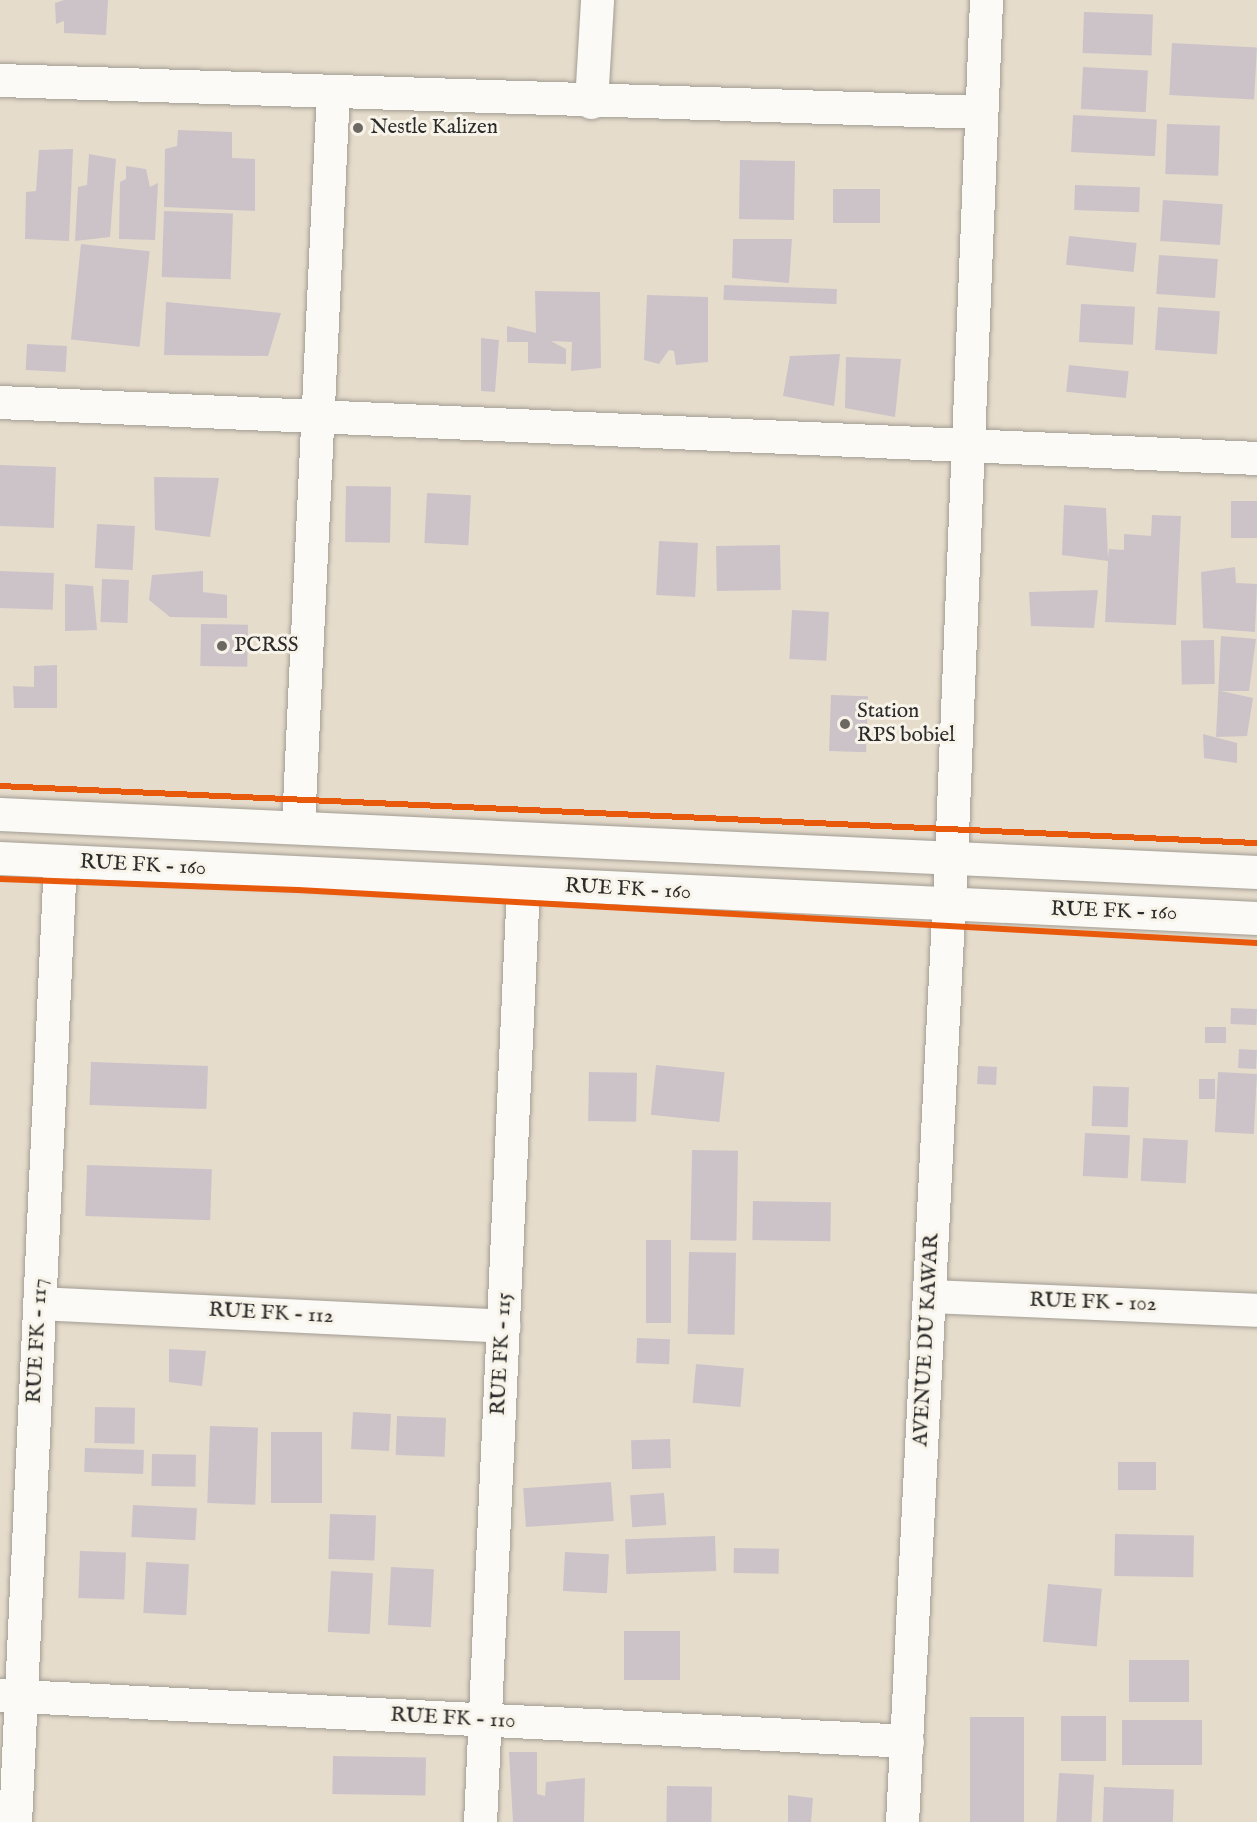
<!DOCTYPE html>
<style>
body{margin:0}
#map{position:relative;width:1257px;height:1822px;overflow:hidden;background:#e6dccc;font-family:"IM FELL English",serif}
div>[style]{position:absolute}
.building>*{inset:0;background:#ccc3c9;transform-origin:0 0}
.roads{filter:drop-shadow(0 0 2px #a29d93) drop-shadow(0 0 2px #a29d93)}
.minor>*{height:33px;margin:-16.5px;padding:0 16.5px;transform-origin:16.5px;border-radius:16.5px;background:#fbfaf7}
.tertiary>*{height:33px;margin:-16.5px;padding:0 16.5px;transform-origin:16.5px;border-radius:16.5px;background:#fbfaf7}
.secondary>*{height:33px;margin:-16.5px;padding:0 16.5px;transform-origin:16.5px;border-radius:16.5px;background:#fbfaf7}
.cycleway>*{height:6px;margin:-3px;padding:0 3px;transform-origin:3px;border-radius:3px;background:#e8590c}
.dots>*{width:16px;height:16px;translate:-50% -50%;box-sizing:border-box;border:3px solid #f7f3e8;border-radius:50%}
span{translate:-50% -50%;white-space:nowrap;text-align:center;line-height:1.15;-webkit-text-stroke:6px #f7f3e8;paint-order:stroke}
.poi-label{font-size:21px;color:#2b2b2b}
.left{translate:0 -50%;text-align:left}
.street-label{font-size:21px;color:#2b2b2b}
</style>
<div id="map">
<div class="building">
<i style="clip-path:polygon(64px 0,108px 0,106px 35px,64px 33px,64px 21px,56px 24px,55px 3px)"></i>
<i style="left:1084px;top:12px;width:69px;height:41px;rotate:2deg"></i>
<i style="left:1172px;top:43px;width:85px;height:52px;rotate:3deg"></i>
<i style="left:1083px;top:67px;width:65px;height:42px;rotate:3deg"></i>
<i style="left:1073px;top:115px;width:84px;height:37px;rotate:3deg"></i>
<i style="left:1167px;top:124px;width:53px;height:50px;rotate:2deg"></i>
<i style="clip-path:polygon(178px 130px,232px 132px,232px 158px,255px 159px,255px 211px,164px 207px,165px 149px,177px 146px)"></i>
<i style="clip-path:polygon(73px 149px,69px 241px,25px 239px,26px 192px,36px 191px,39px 150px)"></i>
<i style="clip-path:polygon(89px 154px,116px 159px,110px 237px,75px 241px,78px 187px,87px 185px)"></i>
<i style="left:740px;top:160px;width:55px;height:59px;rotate:1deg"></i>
<i style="clip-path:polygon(126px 166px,146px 169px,150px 187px,158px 183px,155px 240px,119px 239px,120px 182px,126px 179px)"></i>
<i style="left:1075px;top:185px;width:65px;height:25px;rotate:2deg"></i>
<i style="left:833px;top:189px;width:47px;height:34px"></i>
<i style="left:1163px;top:200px;width:60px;height:41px;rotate:4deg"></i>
<i style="left:164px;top:211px;width:69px;height:66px;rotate:2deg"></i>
<i style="left:1069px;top:236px;width:68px;height:29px;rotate:6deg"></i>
<i style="clip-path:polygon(733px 239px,792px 239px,789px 283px,732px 278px)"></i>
<i style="left:81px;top:244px;width:69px;height:96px;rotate:6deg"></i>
<i style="left:1159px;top:255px;width:59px;height:39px;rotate:4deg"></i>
<i style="left:724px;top:285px;width:113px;height:15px;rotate:2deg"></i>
<i style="clip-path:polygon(535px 291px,600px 292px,601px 368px,571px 371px,572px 342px,551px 341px,566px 349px,566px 364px,528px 363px,528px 342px,507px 342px,507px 326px,536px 333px)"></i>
<i style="clip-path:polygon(647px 295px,708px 297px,708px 362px,676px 365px,674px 351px,669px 350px,659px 364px,644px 360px)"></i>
<i style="clip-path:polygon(166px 302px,281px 313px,268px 356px,164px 355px)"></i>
<i style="left:1081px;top:304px;width:54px;height:38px;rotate:3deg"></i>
<i style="left:1158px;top:307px;width:62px;height:43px;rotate:4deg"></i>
<i style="clip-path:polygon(481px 338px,499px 340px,495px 392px,481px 391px)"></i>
<i style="left:27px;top:344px;width:40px;height:26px;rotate:3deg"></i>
<i style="clip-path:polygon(840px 354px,834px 406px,783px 396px,790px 356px)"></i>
<i style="clip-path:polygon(846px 357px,901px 359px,895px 417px,845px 408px)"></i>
<i style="left:1069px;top:365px;width:60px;height:27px;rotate:6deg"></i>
<i style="left:0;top:465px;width:56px;height:61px;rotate:2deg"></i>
<i style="clip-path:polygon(154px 477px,219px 478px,210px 537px,155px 530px)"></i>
<i style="left:346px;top:486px;width:45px;height:56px;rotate:1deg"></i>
<i style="left:427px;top:493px;width:44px;height:50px;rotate:3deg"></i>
<i style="left:1257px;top:501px;width:37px;height:26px;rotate:90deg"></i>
<i style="clip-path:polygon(1064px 505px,1106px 508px,1108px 557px,1109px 549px,1124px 550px,1124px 534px,1151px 536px,1152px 515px,1181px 516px,1176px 625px,1105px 622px,1108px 561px,1062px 555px)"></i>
<i style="left:97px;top:524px;width:38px;height:44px;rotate:3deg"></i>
<i style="left:659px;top:541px;width:39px;height:54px;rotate:3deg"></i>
<i style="left:780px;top:545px;width:45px;height:64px;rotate:89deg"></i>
<i style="clip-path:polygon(1235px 567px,1236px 583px,1257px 584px,1255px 632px,1203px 628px,1201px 572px)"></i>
<i style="left:0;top:571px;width:54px;height:37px;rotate:2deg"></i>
<i style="clip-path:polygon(203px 571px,203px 592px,227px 595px,227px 618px,170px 617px,149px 600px,152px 575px)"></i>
<i style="left:102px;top:579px;width:27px;height:43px;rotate:2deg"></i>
<i style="clip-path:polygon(65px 584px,93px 586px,97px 630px,65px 631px)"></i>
<i style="clip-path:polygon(1098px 590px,1094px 628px,1031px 626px,1029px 592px)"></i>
<i style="left:792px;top:610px;width:37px;height:49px;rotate:3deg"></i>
<i style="left:201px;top:624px;width:47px;height:42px;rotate:1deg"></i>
<i style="clip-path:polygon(1221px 636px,1256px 639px,1249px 691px,1221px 691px,1253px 698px,1247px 736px,1216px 737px)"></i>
<i style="left:1214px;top:640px;width:44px;height:33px;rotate:89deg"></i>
<i style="clip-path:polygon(57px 665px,57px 708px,14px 708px,13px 686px,34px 687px,34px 666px)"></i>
<i style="left:831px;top:695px;width:37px;height:56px;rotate:2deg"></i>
<i style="clip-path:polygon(1203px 734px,1237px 743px,1237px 763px,1204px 758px)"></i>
<i style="left:1231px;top:1008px;width:26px;height:16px;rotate:2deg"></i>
<i style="left:1205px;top:1027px;width:21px;height:16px"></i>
<i style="left:1239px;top:1049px;width:18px;height:19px;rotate:3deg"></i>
<i style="left:91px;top:1062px;width:117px;height:43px;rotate:2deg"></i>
<i style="left:656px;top:1065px;width:69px;height:50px;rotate:6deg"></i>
<i style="left:978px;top:1066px;width:19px;height:18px;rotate:3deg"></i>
<i style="left:589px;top:1072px;width:48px;height:49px;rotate:1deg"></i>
<i style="left:1218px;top:1072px;width:39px;height:60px;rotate:3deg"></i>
<i style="left:1199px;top:1079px;width:16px;height:20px"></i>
<i style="left:1093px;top:1086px;width:36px;height:40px;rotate:2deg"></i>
<i style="left:1085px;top:1133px;width:45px;height:43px;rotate:3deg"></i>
<i style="left:1143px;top:1138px;width:45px;height:43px;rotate:3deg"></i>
<i style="left:692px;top:1150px;width:46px;height:90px;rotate:1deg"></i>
<i style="left:87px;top:1165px;width:125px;height:51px;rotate:2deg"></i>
<i style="left:753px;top:1201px;width:78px;height:39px;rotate:1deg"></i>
<i style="left:646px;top:1240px;width:25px;height:83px"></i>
<i style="left:689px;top:1252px;width:47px;height:82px;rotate:1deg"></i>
<i style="left:637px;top:1338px;width:33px;height:25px;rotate:2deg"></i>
<i style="clip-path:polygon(169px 1349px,206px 1351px,202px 1386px,169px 1382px)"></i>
<i style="left:696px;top:1364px;width:48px;height:39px;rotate:5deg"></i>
<i style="left:95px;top:1407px;width:40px;height:36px;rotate:1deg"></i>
<i style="left:353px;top:1412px;width:38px;height:37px;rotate:3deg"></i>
<i style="left:397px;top:1416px;width:49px;height:39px;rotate:2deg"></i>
<i style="left:210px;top:1426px;width:48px;height:77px;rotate:2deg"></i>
<i style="left:271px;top:1432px;width:51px;height:71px"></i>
<i style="left:670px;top:1439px;width:29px;height:39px;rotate:88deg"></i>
<i style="left:85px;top:1448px;width:59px;height:24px;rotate:2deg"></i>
<i style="left:152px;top:1454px;width:44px;height:32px;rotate:1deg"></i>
<i style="left:1118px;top:1462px;width:38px;height:28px"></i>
<i style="left:611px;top:1482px;width:39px;height:88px;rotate:86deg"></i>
<i style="left:664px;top:1493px;width:32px;height:34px;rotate:86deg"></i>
<i style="left:133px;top:1505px;width:64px;height:32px;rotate:3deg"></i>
<i style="left:330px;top:1514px;width:46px;height:45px;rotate:2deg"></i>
<i style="left:1115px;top:1534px;width:79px;height:42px;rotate:1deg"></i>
<i style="left:715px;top:1536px;width:35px;height:90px;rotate:88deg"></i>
<i style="left:734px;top:1548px;width:45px;height:25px;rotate:1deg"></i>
<i style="left:80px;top:1551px;width:46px;height:47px;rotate:2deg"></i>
<i style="left:565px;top:1552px;width:44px;height:39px;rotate:3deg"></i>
<i style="left:146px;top:1562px;width:43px;height:51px;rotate:3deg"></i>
<i style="left:391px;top:1567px;width:43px;height:58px;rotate:3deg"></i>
<i style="left:331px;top:1571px;width:42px;height:61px;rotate:3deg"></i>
<i style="left:1048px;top:1584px;width:54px;height:58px;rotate:5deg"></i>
<i style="left:624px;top:1631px;width:56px;height:49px"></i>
<i style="left:1129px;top:1660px;width:60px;height:42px"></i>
<i style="left:1061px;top:1716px;width:45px;height:45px"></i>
<i style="left:970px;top:1717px;width:54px;height:105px"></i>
<i style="left:1122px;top:1720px;width:80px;height:45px"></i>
<i style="clip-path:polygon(509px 1752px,537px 1752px,537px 1794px,545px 1796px,546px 1782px,585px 1778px,584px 1822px,513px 1822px)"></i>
<i style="left:333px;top:1756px;width:93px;height:38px;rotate:1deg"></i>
<i style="left:1059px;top:1773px;width:35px;height:49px;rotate:3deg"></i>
<i style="left:667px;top:1786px;width:45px;height:36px;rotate:1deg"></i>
<i style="left:1104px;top:1787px;width:70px;height:35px;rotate:2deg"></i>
<i style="clip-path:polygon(788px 1795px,813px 1798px,811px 1822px,788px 1822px)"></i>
</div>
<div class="roads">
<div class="minor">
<i style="left:0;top:80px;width:982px;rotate:1.87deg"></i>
<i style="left:591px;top:102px;width:102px;rotate:-86.6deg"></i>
<i style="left:0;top:402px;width:1258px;rotate:2.55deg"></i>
<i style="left:298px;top:825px;width:735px;rotate:-87.27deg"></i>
<i style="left:951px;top:858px;width:859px;rotate:-87.66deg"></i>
<i style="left:929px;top:1296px;width:328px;rotate:2.4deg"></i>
<i style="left:39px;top:1303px;width:465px;rotate:2.8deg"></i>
<i style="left:0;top:1695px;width:908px;rotate:2.9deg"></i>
<i style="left:15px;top:1822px;width:962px;rotate:-87.32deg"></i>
<i style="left:480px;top:1822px;width:938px;rotate:-87.37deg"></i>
</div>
<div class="tertiary">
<i style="left:902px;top:1822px;width:965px;rotate:-87.09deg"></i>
</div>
<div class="secondary">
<i style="left:0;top:814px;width:1258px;rotate:2.64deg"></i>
<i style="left:0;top:858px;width:1258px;rotate:2.73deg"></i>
</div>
</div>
<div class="cycleway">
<i style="left:0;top:786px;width:1258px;rotate:2.6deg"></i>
<i style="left:0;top:879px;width:298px;rotate:2.1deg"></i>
<i style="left:298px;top:890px;width:960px;rotate:3.16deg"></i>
</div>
<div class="dots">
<i style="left:358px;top:128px;background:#6c6963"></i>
<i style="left:222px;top:646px;background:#6c6963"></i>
<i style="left:845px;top:724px;background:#6c6963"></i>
</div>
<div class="poi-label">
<span class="left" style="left:370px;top:128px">Nestle Kalizen</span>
<span class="left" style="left:234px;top:646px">PCRSS</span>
<span class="left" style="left:857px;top:724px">Station<br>RPS bobiel</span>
</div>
<div class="street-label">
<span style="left:143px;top:866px;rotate:3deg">RUE FK - 160</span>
<span style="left:628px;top:890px;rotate:3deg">RUE FK - 160</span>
<span style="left:1114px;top:912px;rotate:2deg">RUE FK - 160</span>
<span style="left:1093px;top:1303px;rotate:2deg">RUE FK - 102</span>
<span style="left:271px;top:1314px;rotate:3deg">RUE FK - 112</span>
<span style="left:927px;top:1340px;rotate:-87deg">AVENUE DU KAWAR</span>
<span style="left:38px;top:1341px;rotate:-87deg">RUE FK - 117</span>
<span style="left:502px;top:1354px;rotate:-87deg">RUE FK - 115</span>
<span style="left:453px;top:1719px;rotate:3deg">RUE FK - 110</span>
</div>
</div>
